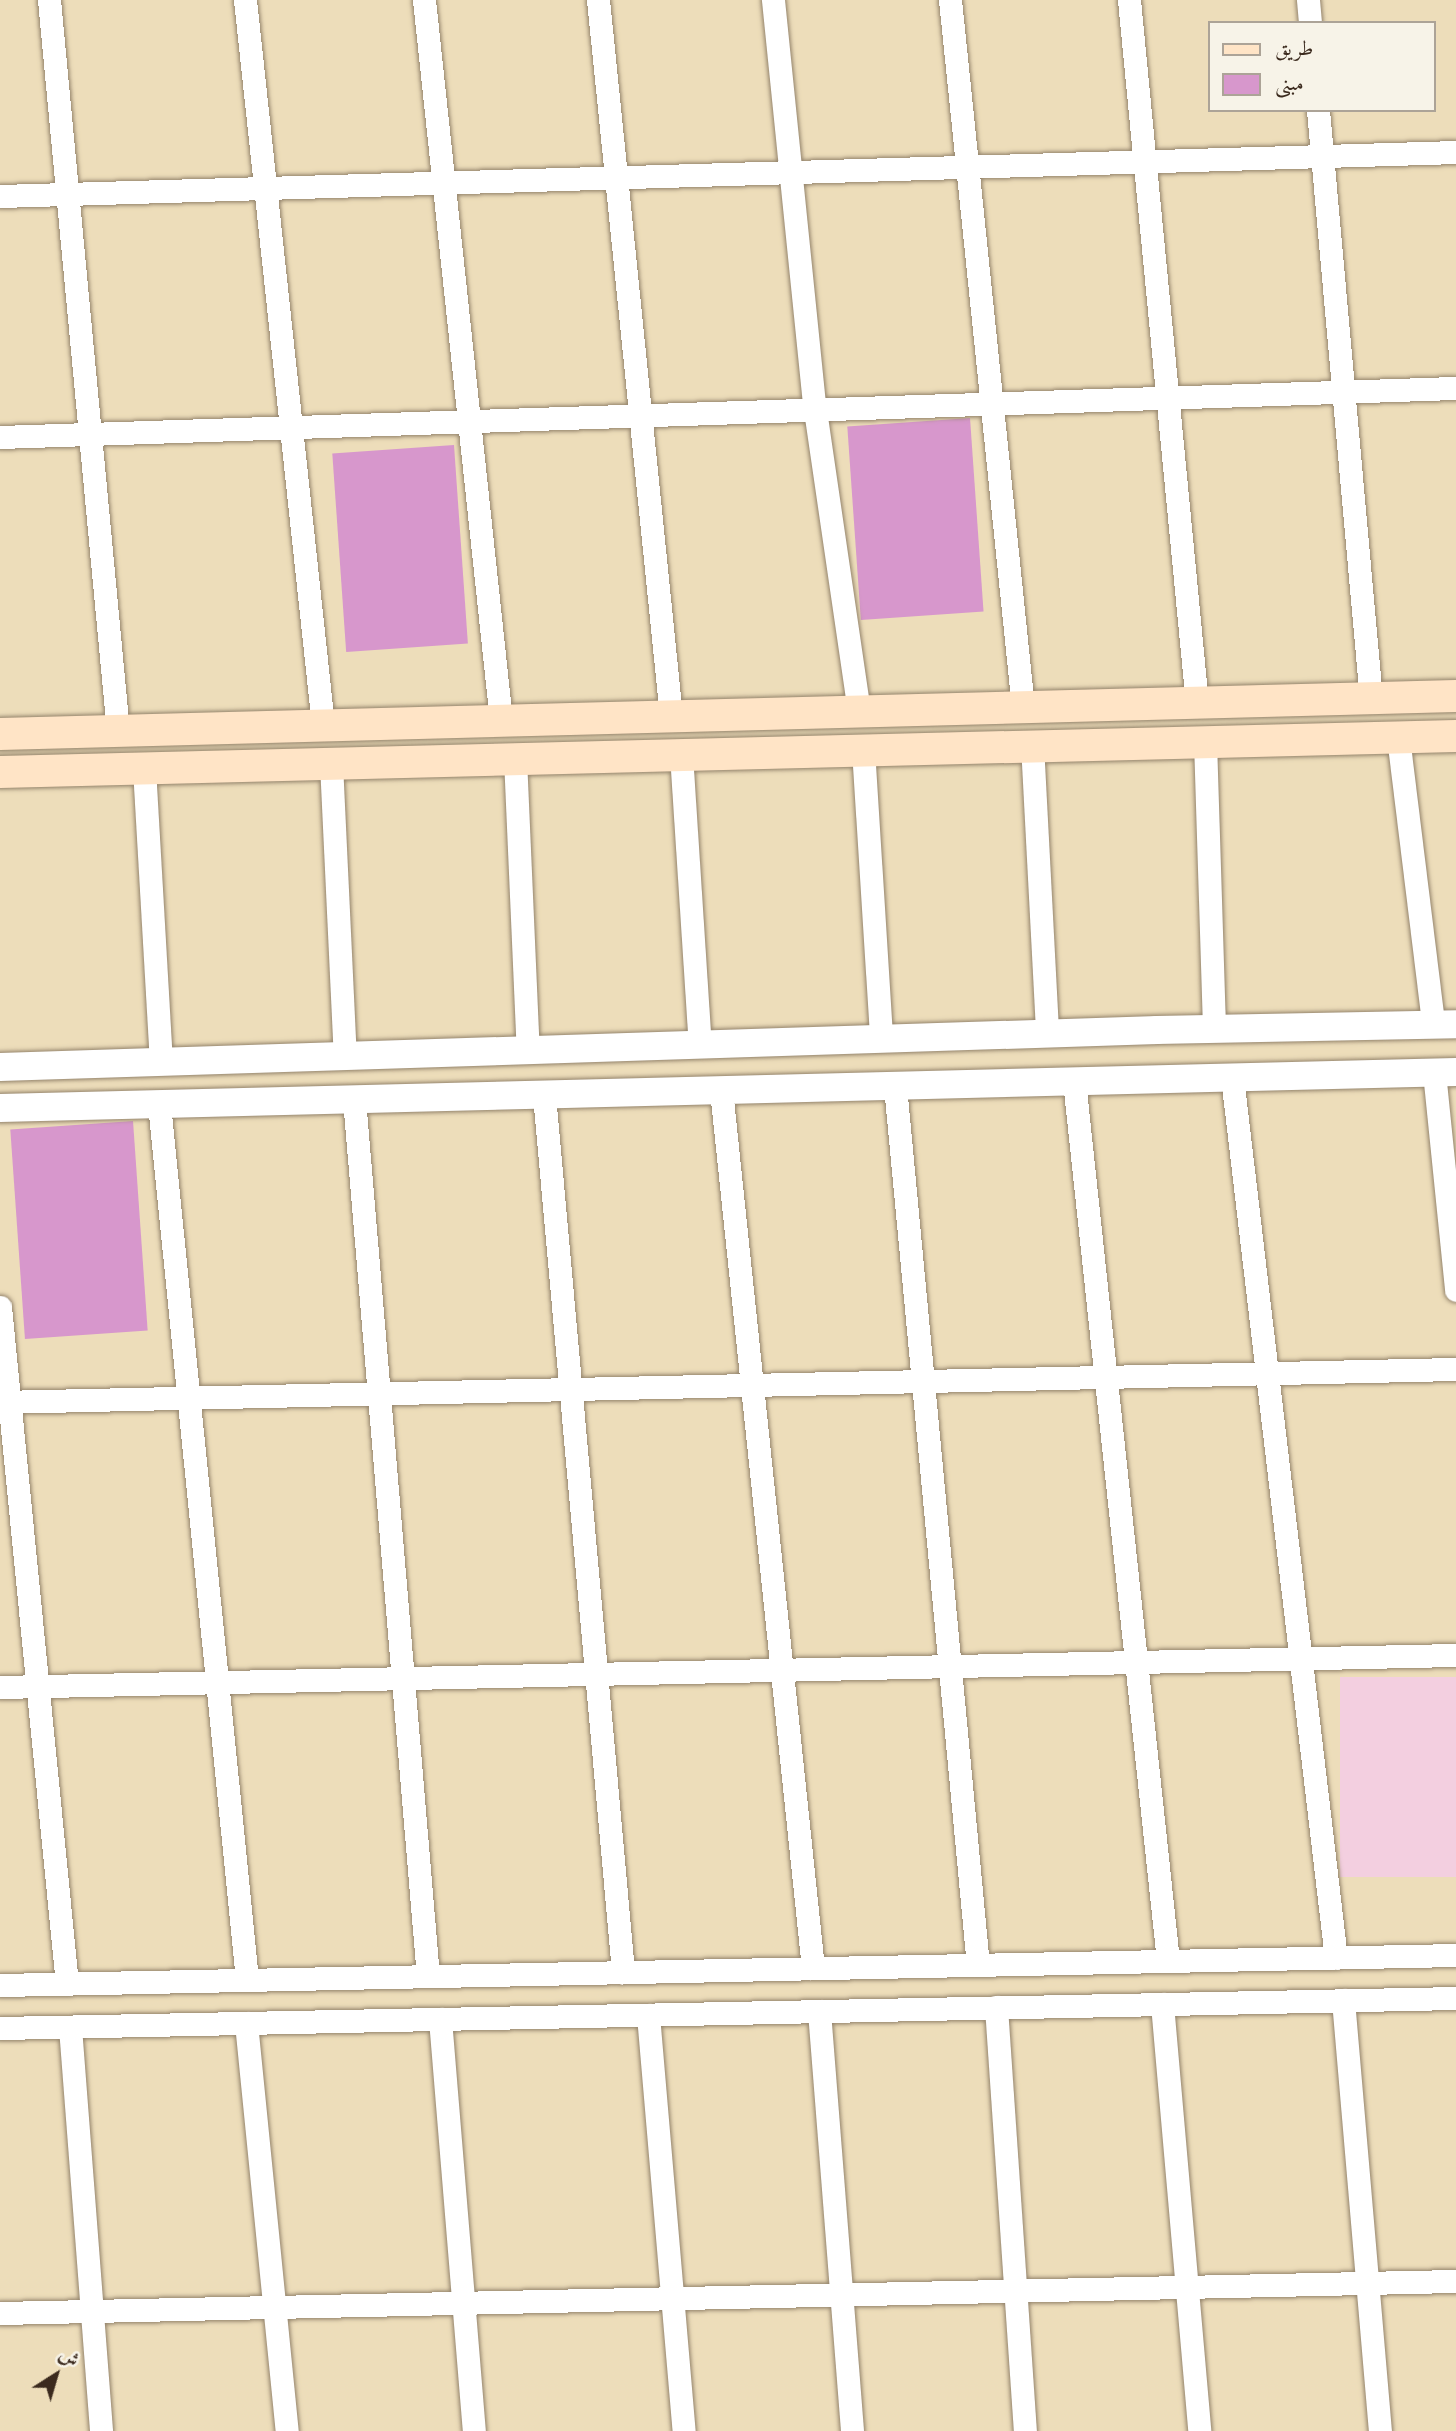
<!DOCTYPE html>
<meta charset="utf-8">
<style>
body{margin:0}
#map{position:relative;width:1456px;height:2431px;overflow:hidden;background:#edddba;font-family:"IM FELL English",Amiri,serif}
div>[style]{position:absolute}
.built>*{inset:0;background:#f3cfe0;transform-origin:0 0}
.building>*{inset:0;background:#d797cc;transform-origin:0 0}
.roads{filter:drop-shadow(0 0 2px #94846c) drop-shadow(0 0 2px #94846c)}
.minor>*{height:23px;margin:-11.5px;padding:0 11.5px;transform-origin:11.5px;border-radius:11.5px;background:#fff}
.tertiary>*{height:28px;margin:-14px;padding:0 14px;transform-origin:14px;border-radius:14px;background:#fff}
.secondary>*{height:32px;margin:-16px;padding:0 16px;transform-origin:16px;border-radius:16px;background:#ffe4c6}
span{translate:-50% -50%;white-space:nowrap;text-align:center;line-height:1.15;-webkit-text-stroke:7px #f7f3e8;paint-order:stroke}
.legend{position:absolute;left:1208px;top:21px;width:228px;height:91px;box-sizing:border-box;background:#f7f3e8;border:2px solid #aca397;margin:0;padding:9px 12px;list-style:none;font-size:21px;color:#3b2a1e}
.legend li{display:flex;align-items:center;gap:14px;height:35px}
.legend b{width:35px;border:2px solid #aca397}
.north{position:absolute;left:21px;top:2340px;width:70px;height:70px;-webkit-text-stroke:5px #f7f3e8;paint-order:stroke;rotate:37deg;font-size:19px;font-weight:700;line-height:28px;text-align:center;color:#3b2a1e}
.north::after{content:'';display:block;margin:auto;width:24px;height:32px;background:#3b2a1e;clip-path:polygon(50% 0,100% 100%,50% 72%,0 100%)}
</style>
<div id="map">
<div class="built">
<i style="left:1456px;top:1677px;width:200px;height:116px;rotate:90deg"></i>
</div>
<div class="building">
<i style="left:970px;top:418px;width:194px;height:123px;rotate:86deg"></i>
<i style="left:454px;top:445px;width:199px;height:122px;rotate:86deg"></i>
<i style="left:133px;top:1121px;width:210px;height:123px;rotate:86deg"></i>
</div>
<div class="roads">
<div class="minor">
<i style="left:49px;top:0;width:734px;rotate:84.61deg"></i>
<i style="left:245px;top:0;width:729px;rotate:83.86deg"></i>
<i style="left:424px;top:0;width:725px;rotate:83.9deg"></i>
<i style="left:598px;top:0;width:720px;rotate:84.18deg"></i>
<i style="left:773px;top:0;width:412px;rotate:84.2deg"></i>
<i style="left:815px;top:410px;width:305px;rotate:81.7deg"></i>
<i style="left:950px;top:0;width:712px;rotate:84.11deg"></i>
<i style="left:1129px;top:0;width:706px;rotate:84.48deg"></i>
<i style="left:1308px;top:0;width:23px;rotate:85deg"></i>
<i style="left:1318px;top:110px;width:591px;rotate:84.86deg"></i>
<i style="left:0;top:196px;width:1457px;rotate:-1.73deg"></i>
<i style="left:0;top:437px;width:1457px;rotate:-1.93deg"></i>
<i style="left:1398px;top:737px;width:289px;rotate:83deg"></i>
<i style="left:1205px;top:741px;width:288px;rotate:88.2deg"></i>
<i style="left:1032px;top:744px;width:290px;rotate:87deg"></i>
<i style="left:863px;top:749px;width:291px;rotate:86.4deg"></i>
<i style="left:681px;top:754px;width:292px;rotate:86.3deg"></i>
<i style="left:515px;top:758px;width:292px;rotate:87.5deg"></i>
<i style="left:331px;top:763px;width:293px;rotate:87.3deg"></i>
<i style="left:144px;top:768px;width:294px;rotate:86.7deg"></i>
<i style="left:1434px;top:1072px;width:219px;rotate:84.2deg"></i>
<i style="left:1232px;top:1077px;width:887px;rotate:83.27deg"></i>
<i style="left:1074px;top:1081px;width:885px;rotate:83.9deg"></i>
<i style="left:895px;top:1086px;width:883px;rotate:84.61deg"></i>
<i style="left:721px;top:1090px;width:883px;rotate:84.02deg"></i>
<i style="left:544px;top:1095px;width:881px;rotate:84.85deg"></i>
<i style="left:354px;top:1099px;width:880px;rotate:85.18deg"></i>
<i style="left:159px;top:1104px;width:880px;rotate:84.26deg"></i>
<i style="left:0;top:1307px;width:680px;rotate:84.35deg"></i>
<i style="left:0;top:1402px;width:1456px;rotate:-1.3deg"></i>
<i style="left:0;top:1687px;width:1456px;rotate:-1.26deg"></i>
<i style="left:0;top:1985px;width:1456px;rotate:-1.18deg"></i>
<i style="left:1343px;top:2000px;width:433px;rotate:85.1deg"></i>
<i style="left:1162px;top:2004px;width:429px;rotate:85deg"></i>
<i style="left:996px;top:2007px;width:425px;rotate:86.1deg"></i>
<i style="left:819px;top:2011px;width:421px;rotate:85.5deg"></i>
<i style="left:648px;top:2015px;width:418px;rotate:85.1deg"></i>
<i style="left:440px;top:2019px;width:413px;rotate:85.3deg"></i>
<i style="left:246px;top:2023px;width:410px;rotate:84.3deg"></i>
<i style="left:70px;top:2027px;width:405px;rotate:85.6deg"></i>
<i style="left:0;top:2028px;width:1456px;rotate:-1.18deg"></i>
<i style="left:0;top:2313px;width:1456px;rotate:-1.26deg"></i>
</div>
<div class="tertiary">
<i style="left:0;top:1067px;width:1158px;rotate:-1.83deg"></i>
<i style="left:1157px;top:1030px;width:299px;rotate:-1.1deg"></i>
<i style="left:0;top:1108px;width:1456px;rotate:-1.42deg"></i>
</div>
<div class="secondary">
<i style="left:0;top:734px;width:1456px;rotate:-1.5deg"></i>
<i style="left:0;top:772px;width:1456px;rotate:-1.42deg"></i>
</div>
</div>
<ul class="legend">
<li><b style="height:9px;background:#ffe4c6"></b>طريق</li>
<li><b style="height:19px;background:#d797cc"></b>مبنى</li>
</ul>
<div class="north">ش</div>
</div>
